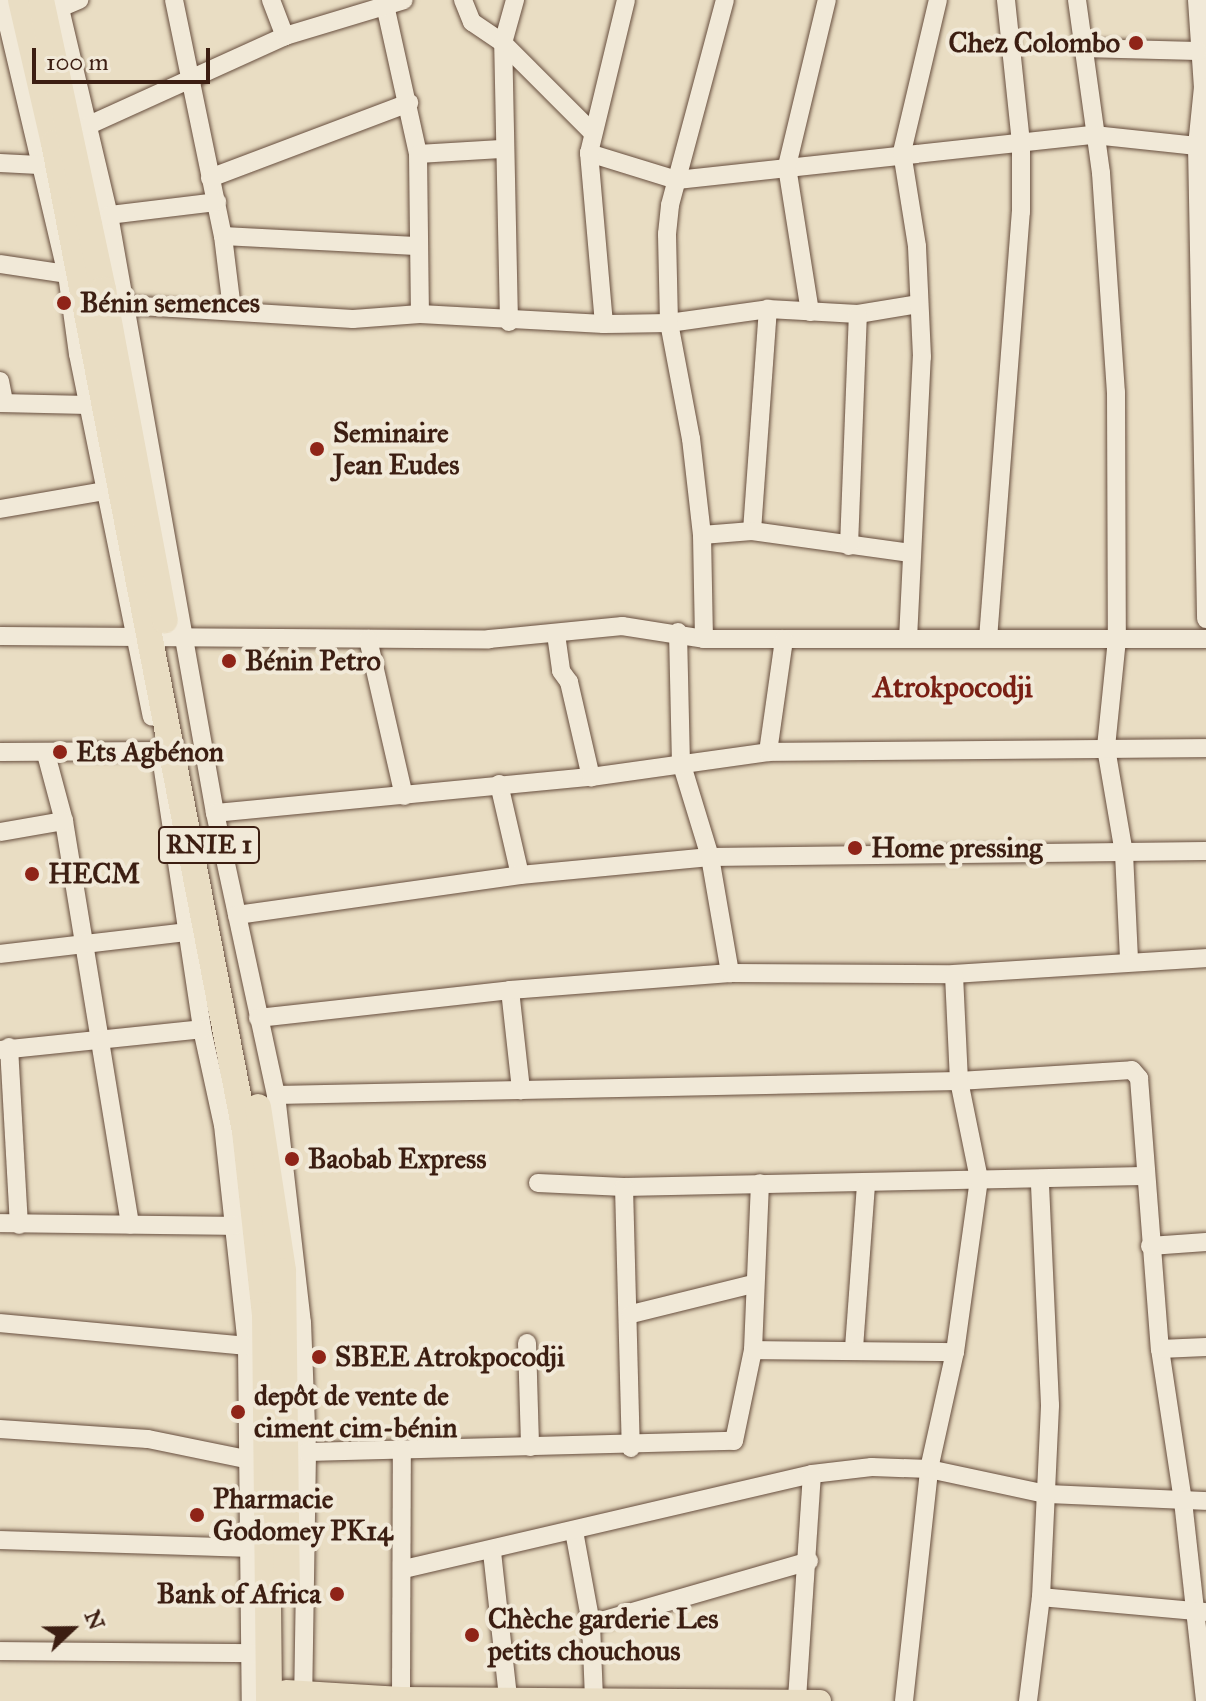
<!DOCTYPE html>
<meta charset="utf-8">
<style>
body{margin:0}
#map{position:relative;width:1206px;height:1701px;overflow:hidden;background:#e9ddc3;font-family:"IM FELL Great Primer",serif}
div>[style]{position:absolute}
.roads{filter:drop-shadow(0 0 2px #674e3e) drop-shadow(0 0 2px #674e3e)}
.minor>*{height:18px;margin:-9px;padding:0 9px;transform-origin:9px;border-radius:9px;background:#f1e9d8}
.major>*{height:22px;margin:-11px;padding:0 11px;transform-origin:11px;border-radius:11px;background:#e9ddc3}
.highway>*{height:26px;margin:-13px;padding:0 13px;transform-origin:13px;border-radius:13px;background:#e9ddc3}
.dots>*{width:22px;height:22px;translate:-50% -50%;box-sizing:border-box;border:4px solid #f1e9d8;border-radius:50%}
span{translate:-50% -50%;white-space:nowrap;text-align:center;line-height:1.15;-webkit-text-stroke:8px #f1e9d8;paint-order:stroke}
.shield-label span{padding:2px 6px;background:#f1e9d8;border:2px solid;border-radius:6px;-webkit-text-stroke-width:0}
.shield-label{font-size:26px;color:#3c1e12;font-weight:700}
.poi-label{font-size:28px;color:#3c1e12;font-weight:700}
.right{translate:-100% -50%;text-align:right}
.left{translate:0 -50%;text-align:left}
.neighbourhood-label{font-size:30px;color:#7a1f14;font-weight:700}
.north{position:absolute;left:32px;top:1589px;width:80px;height:80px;-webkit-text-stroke:6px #f1e9d8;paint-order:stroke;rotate:68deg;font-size:22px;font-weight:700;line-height:32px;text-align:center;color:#3c1e12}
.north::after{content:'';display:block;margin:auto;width:28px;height:36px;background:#3c1e12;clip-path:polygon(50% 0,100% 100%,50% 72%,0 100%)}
.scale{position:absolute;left:32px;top:48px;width:178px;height:36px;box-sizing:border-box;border:4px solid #3c1e12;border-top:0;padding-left:10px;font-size:24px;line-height:28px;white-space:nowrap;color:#3c1e12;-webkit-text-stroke:6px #f1e9d8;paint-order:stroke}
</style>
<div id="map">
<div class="roads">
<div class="minor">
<i style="left:2px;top:0;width:282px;rotate:76.7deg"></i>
<i style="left:67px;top:274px;width:81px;rotate:82.2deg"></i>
<i style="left:78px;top:354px;width:370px;rotate:78.5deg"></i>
<i style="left:58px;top:0;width:221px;rotate:76.7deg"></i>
<i style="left:109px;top:215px;width:607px;rotate:79.95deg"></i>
<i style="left:215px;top:813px;width:289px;rotate:77.8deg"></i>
<i style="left:276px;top:1095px;width:228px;rotate:83.5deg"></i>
<i style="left:302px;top:1322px;width:130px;rotate:87.8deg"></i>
<i style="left:307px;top:1452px;width:249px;rotate:90.9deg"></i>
<i style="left:174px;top:0;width:241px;rotate:78.3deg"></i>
<i style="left:223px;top:236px;width:74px;rotate:83deg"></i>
<i style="left:271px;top:0;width:39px;rotate:69deg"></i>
<i style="left:463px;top:0;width:24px;rotate:68deg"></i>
<i style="left:472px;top:22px;width:37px;rotate:34deg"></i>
<i style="left:503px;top:43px;width:124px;rotate:45deg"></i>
<i style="left:1077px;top:0;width:175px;rotate:82.1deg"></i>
<i style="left:1101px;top:173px;width:220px;rotate:86.1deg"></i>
<i style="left:1116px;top:392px;width:247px;rotate:89.8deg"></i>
<i style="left:1117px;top:639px;width:110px;rotate:95.8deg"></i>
<i style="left:1106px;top:748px;width:107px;rotate:80.3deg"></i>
<i style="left:1124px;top:853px;width:107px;rotate:87.3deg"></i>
<i style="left:1197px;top:0;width:87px;rotate:86.1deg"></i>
<i style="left:1203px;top:87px;width:59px;rotate:95.8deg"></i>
<i style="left:1197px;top:146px;width:473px;rotate:88.9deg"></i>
<i style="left:385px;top:5px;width:153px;rotate:77.5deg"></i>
<i style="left:418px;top:154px;width:160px;rotate:89.3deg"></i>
<i style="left:60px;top:8px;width:21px;rotate:-23deg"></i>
<i style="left:1082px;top:48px;width:116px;rotate:1.5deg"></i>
<i style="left:89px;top:125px;width:215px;rotate:-24.4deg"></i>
<i style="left:285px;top:36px;width:124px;rotate:-16.8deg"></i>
<i style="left:589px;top:153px;width:92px;rotate:17.1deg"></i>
<i style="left:677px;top:180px;width:419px;rotate:-6.2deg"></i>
<i style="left:1094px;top:135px;width:113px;rotate:6.1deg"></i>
<i style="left:418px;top:154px;width:83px;rotate:-3.4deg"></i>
<i style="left:0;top:163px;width:39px;rotate:3deg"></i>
<i style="left:210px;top:178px;width:213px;rotate:-20.7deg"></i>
<i style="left:109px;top:215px;width:109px;rotate:-6.9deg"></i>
<i style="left:223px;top:236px;width:193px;rotate:3deg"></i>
<i style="left:0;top:264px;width:68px;rotate:8.5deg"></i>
<i style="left:124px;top:305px;width:229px;rotate:3.5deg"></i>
<i style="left:353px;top:319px;width:67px;rotate:-4.3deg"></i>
<i style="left:420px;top:314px;width:184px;rotate:3.1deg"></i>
<i style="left:604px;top:324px;width:65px;rotate:-0.9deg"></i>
<i style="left:669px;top:323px;width:100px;rotate:-8deg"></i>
<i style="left:768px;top:309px;width:90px;rotate:3.2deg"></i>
<i style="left:858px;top:314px;width:62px;rotate:-9.3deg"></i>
<i style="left:810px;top:312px;width:148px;rotate:-99deg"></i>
<i style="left:787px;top:166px;width:171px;rotate:-76.5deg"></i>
<i style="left:509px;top:322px;width:279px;rotate:-91.2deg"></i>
<i style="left:503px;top:43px;width:45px;rotate:-74.4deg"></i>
<i style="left:604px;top:324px;width:172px;rotate:-95deg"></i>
<i style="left:589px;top:153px;width:157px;rotate:-76.4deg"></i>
<i style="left:0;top:381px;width:21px;rotate:79deg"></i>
<i style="left:0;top:403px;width:88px;rotate:1.3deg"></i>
<i style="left:0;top:509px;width:107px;rotate:-9.7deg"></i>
<i style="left:752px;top:531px;width:223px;rotate:-85.9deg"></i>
<i style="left:702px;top:535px;width:50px;rotate:-4.6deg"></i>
<i style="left:752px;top:531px;width:160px;rotate:7.9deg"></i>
<i style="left:849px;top:546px;width:232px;rotate:-87.8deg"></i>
<i style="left:678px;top:632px;width:130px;rotate:88.7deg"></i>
<i style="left:681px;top:762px;width:99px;rotate:73deg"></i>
<i style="left:710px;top:857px;width:118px;rotate:80.2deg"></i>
<i style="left:556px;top:634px;width:37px;rotate:82deg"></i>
<i style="left:561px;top:671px;width:14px;rotate:54deg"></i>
<i style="left:569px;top:682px;width:98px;rotate:77deg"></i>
<i style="left:0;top:636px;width:489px;rotate:0.4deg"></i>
<i style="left:489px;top:639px;width:134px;rotate:-5.6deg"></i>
<i style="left:622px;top:626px;width:83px;rotate:9deg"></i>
<i style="left:704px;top:639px;width:502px"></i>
<i style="left:368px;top:639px;width:161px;rotate:77.1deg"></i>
<i style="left:704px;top:639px;width:104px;rotate:-91.1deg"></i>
<i style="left:702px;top:535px;width:97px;rotate:-96.5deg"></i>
<i style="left:691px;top:439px;width:118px;rotate:-100.7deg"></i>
<i style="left:669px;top:323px;width:89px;rotate:-91.3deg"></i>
<i style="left:667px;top:234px;width:29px;rotate:-84deg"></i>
<i style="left:670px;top:205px;width:212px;rotate:-75deg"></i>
<i style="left:908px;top:639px;width:282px;rotate:-87.2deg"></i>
<i style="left:922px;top:357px;width:111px;rotate:-92.6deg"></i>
<i style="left:917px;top:246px;width:95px;rotate:-99.1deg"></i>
<i style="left:902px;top:152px;width:156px;rotate:-76.7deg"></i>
<i style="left:988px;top:639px;width:428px;rotate:-85.6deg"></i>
<i style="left:1021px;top:212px;width:69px;rotate:-90deg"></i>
<i style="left:1021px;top:143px;width:144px;rotate:-96deg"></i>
<i style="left:0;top:752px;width:160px;rotate:-0.4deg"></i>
<i style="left:768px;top:752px;width:114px;rotate:-81.9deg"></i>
<i style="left:46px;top:754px;width:69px;rotate:75deg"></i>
<i style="left:64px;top:821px;width:409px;rotate:80.7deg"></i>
<i style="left:163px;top:770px;width:262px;rotate:81.4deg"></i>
<i style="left:202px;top:1029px;width:98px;rotate:77.7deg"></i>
<i style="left:223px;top:1125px;width:222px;rotate:83.8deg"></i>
<i style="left:247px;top:1346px;width:355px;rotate:89.4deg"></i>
<i style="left:499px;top:784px;width:93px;rotate:77deg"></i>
<i style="left:215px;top:813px;width:378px;rotate:-5.5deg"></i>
<i style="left:591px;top:777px;width:179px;rotate:-8deg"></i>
<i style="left:768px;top:752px;width:438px;rotate:-0.5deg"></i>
<i style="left:0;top:832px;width:65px;rotate:-9.8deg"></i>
<i style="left:237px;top:915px;width:286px;rotate:-8deg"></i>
<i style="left:520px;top:875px;width:191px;rotate:-5.4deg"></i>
<i style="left:710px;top:857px;width:496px;rotate:-0.7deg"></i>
<i style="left:0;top:954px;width:189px;rotate:-6.7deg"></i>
<i style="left:510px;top:990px;width:101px;rotate:83.7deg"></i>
<i style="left:258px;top:1018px;width:254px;rotate:-6.3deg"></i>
<i style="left:510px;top:990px;width:221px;rotate:-4.4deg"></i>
<i style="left:730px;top:973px;width:224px;rotate:0.3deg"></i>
<i style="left:954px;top:974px;width:253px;rotate:-3.6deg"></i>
<i style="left:9px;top:1047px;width:178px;rotate:86.8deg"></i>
<i style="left:0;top:1050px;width:203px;rotate:-5.9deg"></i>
<i style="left:276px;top:1095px;width:683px;rotate:-1.17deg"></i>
<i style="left:959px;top:1081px;width:173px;rotate:-3.6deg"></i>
<i style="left:1132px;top:1070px;width:11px;rotate:49deg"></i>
<i style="left:1139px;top:1078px;width:272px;rotate:85.6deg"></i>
<i style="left:1160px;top:1349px;width:154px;rotate:81.4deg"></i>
<i style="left:1183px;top:1501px;width:201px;rotate:83.7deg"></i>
<i style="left:538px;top:1183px;width:86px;rotate:2.7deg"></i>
<i style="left:624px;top:1187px;width:519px;rotate:-1.21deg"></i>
<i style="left:624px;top:1187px;width:261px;rotate:88.5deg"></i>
<i style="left:0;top:1223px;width:235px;rotate:0.7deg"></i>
<i style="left:1150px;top:1246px;width:56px;rotate:-4.1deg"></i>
<i style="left:631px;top:1314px;width:126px;rotate:-13.8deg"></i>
<i style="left:0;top:1323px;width:248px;rotate:5.3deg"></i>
<i style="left:527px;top:1343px;width:104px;rotate:88.3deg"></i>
<i style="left:854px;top:1348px;width:165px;rotate:-85.8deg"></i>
<i style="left:1160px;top:1349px;width:46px;rotate:-2.5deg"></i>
<i style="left:753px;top:1350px;width:202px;rotate:0.6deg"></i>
<i style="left:0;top:1429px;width:148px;rotate:3.9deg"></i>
<i style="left:148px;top:1439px;width:104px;rotate:11.6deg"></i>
<i style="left:307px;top:1452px;width:427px;rotate:-1.5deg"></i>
<i style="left:734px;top:1441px;width:93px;rotate:-78.2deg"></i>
<i style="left:753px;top:1350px;width:167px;rotate:-87.6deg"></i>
<i style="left:574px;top:1531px;width:95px;rotate:79.6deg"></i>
<i style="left:591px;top:1624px;width:74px;rotate:87.7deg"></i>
<i style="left:0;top:1540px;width:251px;rotate:1.8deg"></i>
<i style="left:492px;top:1552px;width:147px;rotate:83.7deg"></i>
<i style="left:404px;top:1569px;width:419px;rotate:-13.1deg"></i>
<i style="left:812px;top:1474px;width:60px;rotate:-6.7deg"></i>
<i style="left:872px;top:1467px;width:57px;rotate:2deg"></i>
<i style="left:929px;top:1469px;width:120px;rotate:12.1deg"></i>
<i style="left:1046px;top:1494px;width:160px;rotate:2.5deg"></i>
<i style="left:1041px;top:1597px;width:166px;rotate:5.2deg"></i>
<i style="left:591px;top:1624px;width:227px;rotate:-16.1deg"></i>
<i style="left:0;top:1651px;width:253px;rotate:0.5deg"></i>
<i style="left:401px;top:1698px;width:247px;rotate:-89.8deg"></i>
<i style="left:797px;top:1699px;width:225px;rotate:-86.2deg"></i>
<i style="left:904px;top:1701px;width:233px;rotate:-83.8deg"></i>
<i style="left:929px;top:1469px;width:120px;rotate:-77.5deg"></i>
<i style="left:955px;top:1352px;width:175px;rotate:-82.1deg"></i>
<i style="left:979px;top:1179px;width:100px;rotate:-101.5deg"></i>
<i style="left:959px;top:1081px;width:107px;rotate:-92.7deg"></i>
<i style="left:1028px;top:1701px;width:105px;rotate:-82.9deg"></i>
<i style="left:1041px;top:1597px;width:192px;rotate:-87.3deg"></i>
<i style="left:1050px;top:1405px;width:224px;rotate:-92.6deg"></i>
</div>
<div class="major">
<i style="left:286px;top:1691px;width:115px;rotate:3.5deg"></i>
<i style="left:401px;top:1698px;width:419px;rotate:0.4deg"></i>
</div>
<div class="highway">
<i style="left:21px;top:0;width:147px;rotate:77deg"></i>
<i style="left:54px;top:143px;width:1006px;rotate:79.06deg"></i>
<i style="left:245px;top:1131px;width:185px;rotate:83.8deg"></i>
<i style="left:265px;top:1315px;width:386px;rotate:89.4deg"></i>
<i style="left:41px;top:0;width:297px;rotate:77.9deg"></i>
<i style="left:103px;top:290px;width:336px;rotate:79.4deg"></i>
<i style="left:258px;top:1107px;width:166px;rotate:81.3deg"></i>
<i style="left:283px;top:1271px;width:314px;rotate:89.3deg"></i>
</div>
</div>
<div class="dots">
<i style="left:1136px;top:43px;background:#8f2418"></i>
<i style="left:64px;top:303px;background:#8f2418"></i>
<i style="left:317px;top:449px;background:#8f2418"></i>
<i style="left:229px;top:661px;background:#8f2418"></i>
<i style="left:60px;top:752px;background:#8f2418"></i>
<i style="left:855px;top:848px;background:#8f2418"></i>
<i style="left:32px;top:874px;background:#8f2418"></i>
<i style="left:292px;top:1159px;background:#8f2418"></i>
<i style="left:319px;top:1357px;background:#8f2418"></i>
<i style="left:238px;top:1412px;background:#8f2418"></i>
<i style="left:197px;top:1515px;background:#8f2418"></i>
<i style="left:337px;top:1594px;background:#8f2418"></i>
<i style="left:472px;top:1635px;background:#8f2418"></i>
</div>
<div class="shield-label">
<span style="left:209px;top:845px">RNIE 1</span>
</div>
<div class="poi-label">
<span class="right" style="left:1120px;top:43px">Chez Colombo</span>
<span class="left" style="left:80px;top:303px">Bénin semences</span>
<span class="left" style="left:333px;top:449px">Seminaire<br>Jean Eudes</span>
<span class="left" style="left:245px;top:661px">Bénin Petro</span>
<span class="left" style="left:76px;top:752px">Ets Agbénon</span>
<span class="left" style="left:871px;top:848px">Home pressing</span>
<span class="left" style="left:48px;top:874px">HECM</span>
<span class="left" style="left:308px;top:1159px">Baobab Express</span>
<span class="left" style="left:335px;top:1357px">SBEE Atrokpocodji</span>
<span class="left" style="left:254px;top:1412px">depôt de vente de<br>ciment cim-bénin</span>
<span class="left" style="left:213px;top:1515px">Pharmacie<br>Godomey PK14</span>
<span class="right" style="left:321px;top:1594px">Bank of Africa</span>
<span class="left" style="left:488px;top:1635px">Chèche garderie Les<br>petits chouchous</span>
</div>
<div class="neighbourhood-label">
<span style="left:953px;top:687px">Atrokpocodji</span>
</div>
<div class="north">N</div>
<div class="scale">100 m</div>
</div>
